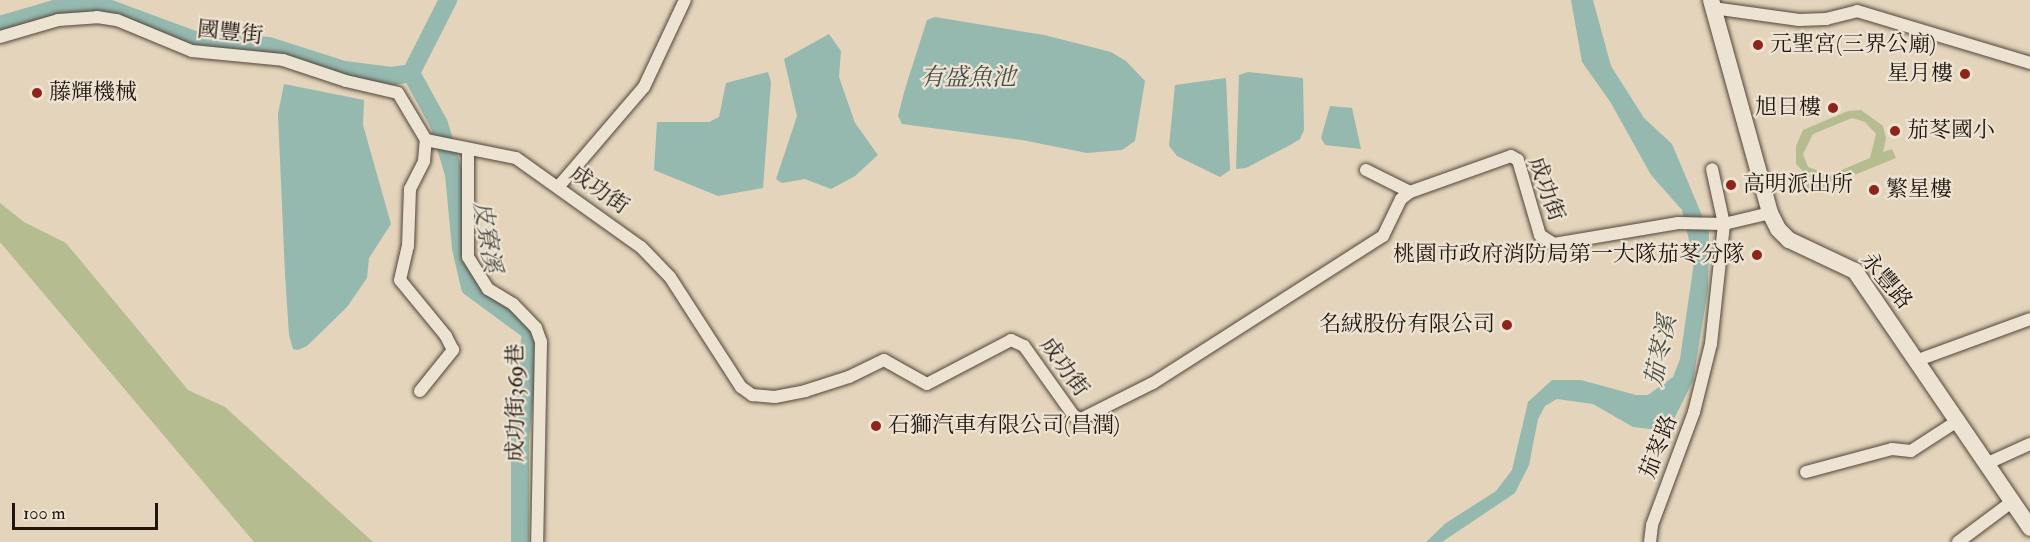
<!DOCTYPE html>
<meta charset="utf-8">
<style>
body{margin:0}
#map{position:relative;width:2030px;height:542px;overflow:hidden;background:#e3d4bb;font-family:"IM FELL Double Pica","Noto Serif TC",serif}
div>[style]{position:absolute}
.green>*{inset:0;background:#b5bc90}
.water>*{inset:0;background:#95b8af}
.river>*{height:18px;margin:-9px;padding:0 9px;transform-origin:9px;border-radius:9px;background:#95b8af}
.roads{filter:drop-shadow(0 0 2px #514539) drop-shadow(0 0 2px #514539)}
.street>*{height:12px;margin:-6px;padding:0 6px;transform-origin:6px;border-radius:6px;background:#ede3d3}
.secondary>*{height:16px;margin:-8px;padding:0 8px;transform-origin:8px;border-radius:8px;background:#ede3d3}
.dots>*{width:16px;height:16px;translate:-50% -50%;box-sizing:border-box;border:3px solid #ede3d3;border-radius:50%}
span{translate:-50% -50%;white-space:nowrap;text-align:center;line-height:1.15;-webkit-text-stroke:4.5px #ede3d3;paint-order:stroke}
.street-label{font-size:22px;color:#20150e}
.poi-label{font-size:22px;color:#20150e}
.left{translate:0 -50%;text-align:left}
.right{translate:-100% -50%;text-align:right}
.water-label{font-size:24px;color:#494e46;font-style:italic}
.scale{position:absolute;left:12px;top:503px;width:146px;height:27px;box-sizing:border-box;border:3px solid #20150e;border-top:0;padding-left:8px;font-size:18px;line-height:21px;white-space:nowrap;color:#20150e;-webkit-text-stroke:4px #ede3d3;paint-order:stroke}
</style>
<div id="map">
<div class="green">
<i style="clip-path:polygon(evenodd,1861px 110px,1883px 126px,1886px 138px,1883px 152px,1892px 149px,1896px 158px,1808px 194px,1804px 186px,1813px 182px,1796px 164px,1796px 146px,1803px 130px,1848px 111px,1861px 110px,1852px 118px,1865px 122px,1876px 134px,1870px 158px,1830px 175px,1808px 167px,1803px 154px,1813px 134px,1852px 118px)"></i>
<i style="clip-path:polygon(0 203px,24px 222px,66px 243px,188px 390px,225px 407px,373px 542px,254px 542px,0 242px)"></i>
</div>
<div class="water">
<i style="clip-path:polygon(1571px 0,1593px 0,1611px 66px,1644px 118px,1672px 144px,1709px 232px,1708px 289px,1693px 381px,1674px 419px,1650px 429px,1633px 427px,1593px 404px,1557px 399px,1545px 406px,1538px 419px,1529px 465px,1515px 493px,1442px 542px,1426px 542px,1446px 523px,1496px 491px,1512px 470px,1528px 402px,1552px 380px,1581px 380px,1636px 395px,1648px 395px,1673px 377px,1680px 359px,1694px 262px,1682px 210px,1651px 175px,1611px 103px,1582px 62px)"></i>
<i style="clip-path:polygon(935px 17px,1044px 35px,1111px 52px,1126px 61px,1145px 81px,1135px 141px,1122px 150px,1087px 153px,1022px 140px,902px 124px,898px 116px,905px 89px,927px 20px)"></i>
<i style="clip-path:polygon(829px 34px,841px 51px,839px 77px,855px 123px,878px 155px,855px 176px,831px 189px,805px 179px,782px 183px,776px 179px,797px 116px,784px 59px)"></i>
<i style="clip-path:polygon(768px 72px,771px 82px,763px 188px,718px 196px,654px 170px,657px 122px,709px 122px,719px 117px,726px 83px)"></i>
<i style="clip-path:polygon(1248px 72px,1303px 78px,1304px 130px,1300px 139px,1290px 145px,1246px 168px,1236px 169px,1239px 75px)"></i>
<i style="clip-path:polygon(1226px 78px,1230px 170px,1220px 177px,1177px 156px,1169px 146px,1175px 85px)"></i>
<i style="clip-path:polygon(284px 84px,364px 100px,363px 125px,391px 224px,369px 258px,367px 278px,347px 307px,307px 346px,298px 350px,293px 349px,289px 335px,285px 274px,278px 114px)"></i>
<i style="clip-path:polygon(1330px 106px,1352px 108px,1361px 149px,1325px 145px,1321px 138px)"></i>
</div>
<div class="river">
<i style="left:0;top:25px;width:71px;rotate:-16.4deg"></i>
<i style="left:68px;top:5px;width:37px;rotate:3deg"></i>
<i style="left:105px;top:7px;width:98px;rotate:20.3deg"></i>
<i style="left:197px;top:41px;width:72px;rotate:4deg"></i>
<i style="left:269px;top:46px;width:79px;rotate:17.7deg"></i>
<i style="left:344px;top:70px;width:48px;rotate:7.1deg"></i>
<i style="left:392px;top:76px;width:19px;rotate:-9deg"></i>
<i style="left:411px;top:73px;width:58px;rotate:61.2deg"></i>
<i style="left:439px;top:124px;width:52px;rotate:73.3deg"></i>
<i style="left:454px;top:174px;width:74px;rotate:84.6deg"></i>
<i style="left:461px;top:248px;width:40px;rotate:77deg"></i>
<i style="left:470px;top:287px;width:76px;rotate:36.4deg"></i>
<i style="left:531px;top:332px;width:110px;rotate:95.8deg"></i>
<i style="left:520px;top:441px;width:101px;rotate:90deg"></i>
<i style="left:411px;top:73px;width:82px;rotate:-63.1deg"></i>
</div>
<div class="roads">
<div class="street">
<i style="left:1713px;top:8px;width:87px;rotate:7.9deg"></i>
<i style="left:1799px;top:20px;width:27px;rotate:-2deg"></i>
<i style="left:1826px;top:19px;width:32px;rotate:-14deg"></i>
<i style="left:1857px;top:11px;width:181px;rotate:16.7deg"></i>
<i style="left:0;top:37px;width:60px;rotate:-16.3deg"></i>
<i style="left:58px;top:20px;width:39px;rotate:-4deg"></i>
<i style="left:97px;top:17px;width:20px;rotate:9deg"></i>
<i style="left:117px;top:20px;width:81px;rotate:22.5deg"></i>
<i style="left:192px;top:51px;width:91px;rotate:5.6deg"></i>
<i style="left:283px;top:60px;width:66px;rotate:18.4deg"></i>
<i style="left:346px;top:81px;width:53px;rotate:13deg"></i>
<i style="left:398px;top:93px;width:55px;rotate:59.2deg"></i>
<i style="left:426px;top:140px;width:92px;rotate:11.3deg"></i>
<i style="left:516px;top:158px;width:153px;rotate:35.5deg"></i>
<i style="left:641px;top:247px;width:42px;rotate:46deg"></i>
<i style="left:670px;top:277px;width:131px;rotate:57.2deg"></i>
<i style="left:741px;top:387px;width:14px;rotate:36deg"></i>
<i style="left:752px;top:395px;width:23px;rotate:5deg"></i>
<i style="left:775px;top:397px;width:31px;rotate:-11deg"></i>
<i style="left:805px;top:391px;width:46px;rotate:-17.7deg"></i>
<i style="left:849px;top:377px;width:39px;rotate:-26deg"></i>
<i style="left:884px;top:360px;width:49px;rotate:29.2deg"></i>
<i style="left:927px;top:384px;width:95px;rotate:-27.6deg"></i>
<i style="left:1011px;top:340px;width:14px;rotate:25deg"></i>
<i style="left:1024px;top:346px;width:86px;rotate:54.5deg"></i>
<i style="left:1074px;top:416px;width:8px;rotate:23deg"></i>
<i style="left:1081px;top:419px;width:80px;rotate:-26.6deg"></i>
<i style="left:1153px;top:383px;width:273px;rotate:-32.6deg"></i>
<i style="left:1383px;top:236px;width:41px;rotate:-64.1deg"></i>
<i style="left:1401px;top:199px;width:11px;rotate:-38deg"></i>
<i style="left:1410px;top:192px;width:107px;rotate:-19.6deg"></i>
<i style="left:1511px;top:156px;width:8px;rotate:30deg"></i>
<i style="left:1518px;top:160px;width:78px;rotate:73.7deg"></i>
<i style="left:1540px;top:235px;width:17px;rotate:33deg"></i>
<i style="left:1554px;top:244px;width:126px;rotate:-9.6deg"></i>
<i style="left:1678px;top:223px;width:46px;rotate:1.2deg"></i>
<i style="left:1724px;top:224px;width:47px;rotate:-13.4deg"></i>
<i style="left:468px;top:149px;width:108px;rotate:90deg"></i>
<i style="left:468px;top:257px;width:38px;rotate:58deg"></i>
<i style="left:488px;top:289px;width:29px;rotate:31deg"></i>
<i style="left:513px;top:304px;width:33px;rotate:46deg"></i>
<i style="left:536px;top:328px;width:15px;rotate:70deg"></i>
<i style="left:541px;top:342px;width:200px;rotate:91.1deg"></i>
<i style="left:1366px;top:170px;width:49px;rotate:26.6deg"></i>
<i style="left:559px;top:186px;width:130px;rotate:-49.4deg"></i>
<i style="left:644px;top:87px;width:96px;rotate:-64.8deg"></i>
<i style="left:1918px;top:360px;width:119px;rotate:-20.1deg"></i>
<i style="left:420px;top:391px;width:53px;rotate:-51.2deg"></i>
<i style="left:453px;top:350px;width:16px;rotate:-117deg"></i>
<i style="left:446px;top:336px;width:72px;rotate:-129.4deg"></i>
<i style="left:400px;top:280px;width:35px;rotate:-77deg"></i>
<i style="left:408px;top:246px;width:57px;rotate:-88deg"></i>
<i style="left:410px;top:189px;width:31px;rotate:-63deg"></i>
<i style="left:424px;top:161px;width:21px;rotate:-85deg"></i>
<i style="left:1988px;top:463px;width:46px;rotate:-24.3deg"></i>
<i style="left:1806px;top:472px;width:89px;rotate:-15deg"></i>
<i style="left:1892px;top:449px;width:19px;rotate:6deg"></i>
<i style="left:1911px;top:451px;width:57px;rotate:-32.9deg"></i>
<i style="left:1650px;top:542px;width:17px;rotate:-83deg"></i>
<i style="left:1652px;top:525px;width:121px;rotate:-69.6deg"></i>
<i style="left:1694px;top:412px;width:70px;rotate:-76deg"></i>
<i style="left:1711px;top:344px;width:121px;rotate:-83.8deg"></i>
<i style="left:1724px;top:224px;width:56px;rotate:-102.3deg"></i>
<i style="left:1958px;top:542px;width:69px;rotate:-36.7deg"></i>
</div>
<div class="secondary">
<i style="left:1711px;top:0;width:221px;rotate:74.5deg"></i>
<i style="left:1770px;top:213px;width:18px;rotate:63deg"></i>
<i style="left:1778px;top:229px;width:16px;rotate:45deg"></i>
<i style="left:1789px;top:240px;width:73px;rotate:25.2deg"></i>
<i style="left:1855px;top:271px;width:311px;rotate:55.7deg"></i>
</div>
</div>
<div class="dots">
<i style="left:1758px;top:45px;background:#8f2418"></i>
<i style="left:1965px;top:74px;background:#8f2418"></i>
<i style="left:37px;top:93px;background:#8f2418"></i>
<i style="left:1833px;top:108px;background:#8f2418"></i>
<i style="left:1895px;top:131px;background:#8f2418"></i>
<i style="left:1731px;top:185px;background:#8f2418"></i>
<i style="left:1874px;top:190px;background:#8f2418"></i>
<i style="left:1757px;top:255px;background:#8f2418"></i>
<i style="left:1507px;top:325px;background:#8f2418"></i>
<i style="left:876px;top:426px;background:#8f2418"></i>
</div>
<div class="street-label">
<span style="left:230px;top:33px;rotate:6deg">國豐街</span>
<span style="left:1546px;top:189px;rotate:70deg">成功街</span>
<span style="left:599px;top:190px;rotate:35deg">成功街</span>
<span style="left:1886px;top:281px;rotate:50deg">永豐路</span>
<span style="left:1064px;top:367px;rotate:54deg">成功街</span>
<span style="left:516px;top:403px;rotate:-90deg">成功街369巷</span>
<span style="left:1659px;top:447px;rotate:-69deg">茄苳路</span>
</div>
<div class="poi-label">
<span class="left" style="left:1770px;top:45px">元聖宮(三界公廟)</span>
<span class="right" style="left:1953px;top:74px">星月樓</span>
<span class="left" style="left:49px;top:93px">藤輝機械</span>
<span class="right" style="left:1821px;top:108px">旭日樓</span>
<span class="left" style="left:1907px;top:131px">茄苳國小</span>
<span class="left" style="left:1743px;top:185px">高明派出所</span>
<span class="left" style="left:1886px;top:190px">繁星樓</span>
<span class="right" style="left:1745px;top:255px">桃園市政府消防局第一大隊茄苳分隊</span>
<span class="right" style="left:1495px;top:325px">名絨股份有限公司</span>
<span class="left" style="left:888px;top:426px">石獅汽車有限公司(昌潤)</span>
</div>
<div class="water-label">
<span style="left:968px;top:78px">有盛魚池</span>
<span style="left:487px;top:237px;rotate:81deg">皮寮溪</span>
<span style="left:1661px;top:351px;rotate:-78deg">茄苳溪</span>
</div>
<div class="scale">100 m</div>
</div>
